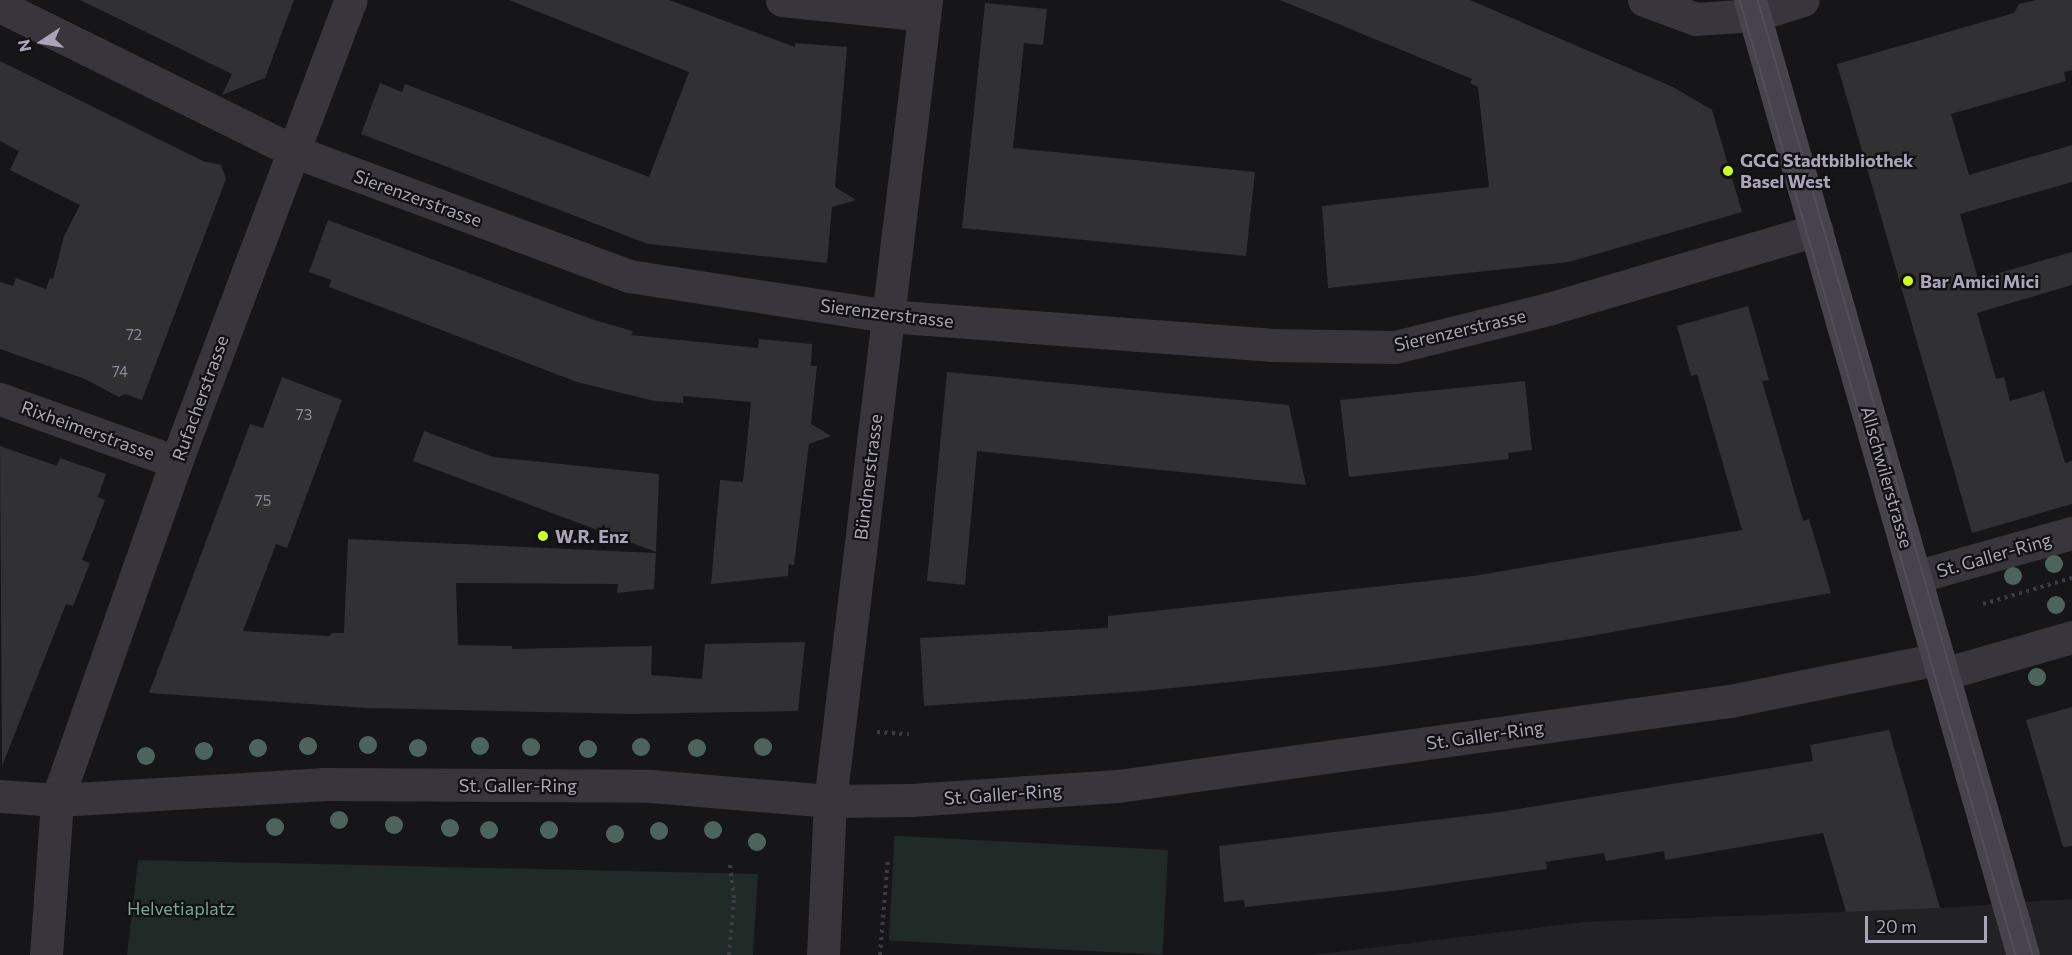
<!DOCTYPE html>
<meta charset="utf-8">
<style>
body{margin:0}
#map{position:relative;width:2072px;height:955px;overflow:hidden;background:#161517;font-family:Commissioner,sans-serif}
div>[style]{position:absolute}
.built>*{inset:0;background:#222124}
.green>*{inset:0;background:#202a27;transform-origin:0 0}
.building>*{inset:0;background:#313033}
.path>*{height:4px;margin-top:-2px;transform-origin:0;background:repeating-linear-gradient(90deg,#3d3b43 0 3px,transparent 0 7.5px)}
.minor>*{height:33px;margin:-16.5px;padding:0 16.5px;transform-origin:16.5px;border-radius:16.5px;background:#38353c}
.tertiary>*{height:33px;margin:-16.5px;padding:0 16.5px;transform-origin:16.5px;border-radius:16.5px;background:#38353c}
.secondary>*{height:33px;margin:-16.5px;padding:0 16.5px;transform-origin:16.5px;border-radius:16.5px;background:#46434c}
.tram>*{height:1.5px;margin:-0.75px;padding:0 0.75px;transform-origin:0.75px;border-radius:0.75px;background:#514e57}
.trees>*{width:18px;height:18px;margin:-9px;border-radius:50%;background:#4d645c}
.dots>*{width:16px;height:16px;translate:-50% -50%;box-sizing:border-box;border:3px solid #111012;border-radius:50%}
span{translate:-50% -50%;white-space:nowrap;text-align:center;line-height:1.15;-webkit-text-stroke:4.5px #111012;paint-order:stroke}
.number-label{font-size:15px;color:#8c8897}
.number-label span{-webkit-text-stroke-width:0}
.poi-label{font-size:18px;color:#aaa5b8;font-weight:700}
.left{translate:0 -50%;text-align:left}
.street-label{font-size:18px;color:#aaa5b8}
.park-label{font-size:18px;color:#7aa595}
.north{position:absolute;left:12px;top:12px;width:60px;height:60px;-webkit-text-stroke:4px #111012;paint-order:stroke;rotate:258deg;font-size:16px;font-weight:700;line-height:24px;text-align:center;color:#aaa5b8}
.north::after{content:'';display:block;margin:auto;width:21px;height:27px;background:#aaa5b8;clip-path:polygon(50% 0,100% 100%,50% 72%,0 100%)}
.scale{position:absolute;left:1865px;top:916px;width:122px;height:27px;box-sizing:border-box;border:3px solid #aaa5b8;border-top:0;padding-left:8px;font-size:18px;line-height:21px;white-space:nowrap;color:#aaa5b8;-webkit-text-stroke:4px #111012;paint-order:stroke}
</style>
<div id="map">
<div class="built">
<i style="clip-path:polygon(2072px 899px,2072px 955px,1312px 955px,1584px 922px,1941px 908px)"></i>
</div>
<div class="green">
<i style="left:1168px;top:850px;width:105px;height:274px;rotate:93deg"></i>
<i style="clip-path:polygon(138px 860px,758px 874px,753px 955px,127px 955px)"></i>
</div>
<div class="building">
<i style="clip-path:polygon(80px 0,294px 0,265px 78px,222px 95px,232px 74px)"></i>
<i style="clip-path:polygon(509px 0,669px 0,795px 47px,795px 43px,847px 47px,835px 187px,856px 200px,832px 207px,827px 263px,648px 244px,361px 134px,380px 83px,402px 92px,405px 84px,649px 177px,689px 72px)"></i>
<i style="clip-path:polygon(1280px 0,1470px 0,1673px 87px,1712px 110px,1742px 212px,1569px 262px,1328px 288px,1322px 206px,1489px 187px,1478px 87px,1470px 83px,1472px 79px)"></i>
<i style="clip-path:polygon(2036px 0,2072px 0,2072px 70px,2064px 72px,2066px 81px,1951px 114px,1969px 175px,2072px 145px,2072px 182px,1960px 214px,1978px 279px,2072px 252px,2072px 285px,1977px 313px,1996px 379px,2004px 377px,2010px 401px,2044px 391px,2065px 463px,2072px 461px,2072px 504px,1972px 533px,1837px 64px,2014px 13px,2019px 4px)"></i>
<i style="clip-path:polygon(985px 3px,1047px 9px,1043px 45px,1024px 43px,1013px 148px,1255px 172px,1246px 256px,962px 228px)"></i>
<i style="clip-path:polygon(0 61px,203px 161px,221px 165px,226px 179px,142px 400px,125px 394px,119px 397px,85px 379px,0 349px,0 282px,13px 286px,16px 278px,46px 289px,50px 278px,53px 279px,64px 236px,80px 205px,10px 170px,19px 151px,0 141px)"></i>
<i style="clip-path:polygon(328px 220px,594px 320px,633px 331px,631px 335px,758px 348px,759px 339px,812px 344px,811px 366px,817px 366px,811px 424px,831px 436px,809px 444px,794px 565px,789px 564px,788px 576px,711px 584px,720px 480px,743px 482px,751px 402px,683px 396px,683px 403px,654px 401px,577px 382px,329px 287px,331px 280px,309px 272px)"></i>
<i style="clip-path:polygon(1748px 306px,1769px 380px,1762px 381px,1803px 521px,1809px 519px,1831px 593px,1579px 638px,1377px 667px,1143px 691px,924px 706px,920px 638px,1108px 628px,1108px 616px,1473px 576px,1742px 530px,1697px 374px,1691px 376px,1677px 326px)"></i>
<i style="clip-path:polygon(947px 372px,1289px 405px,1306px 485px,977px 451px,965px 585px,927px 581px)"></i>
<i style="clip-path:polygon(282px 377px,342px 400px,287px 548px,276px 544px,243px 631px,330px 636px,331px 633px,344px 633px,348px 539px,656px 553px,654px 589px,617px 593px,618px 584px,456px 583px,458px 645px,512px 646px,512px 649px,652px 646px,651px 675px,702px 679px,705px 644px,805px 642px,798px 711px,632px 714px,366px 708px,149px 693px,250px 424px,263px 428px)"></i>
<i style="clip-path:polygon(1525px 381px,1532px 450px,1508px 453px,1509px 459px,1349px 477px,1340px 400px)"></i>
<i style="clip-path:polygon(424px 431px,493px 457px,659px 474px,656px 552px,413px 461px)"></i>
<i style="clip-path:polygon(0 446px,57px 466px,60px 458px,106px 474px,98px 497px,105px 500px,82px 560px,90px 563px,73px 606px,66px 604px,2px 766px)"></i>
<i style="clip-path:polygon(2072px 707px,2072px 846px,2063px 847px,2026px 720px)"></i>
<i style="clip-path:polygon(1889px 730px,1940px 908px,1846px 912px,1823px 833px,1665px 860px,1664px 851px,1606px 861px,1604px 853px,1546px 862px,1547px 869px,1400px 890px,1245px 907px,1244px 900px,1224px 902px,1219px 846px,1500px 812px,1813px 761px,1810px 745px)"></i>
</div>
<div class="path">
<i style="left:1983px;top:604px;width:93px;rotate:-16.3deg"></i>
<i style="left:877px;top:732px;width:32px;rotate:4deg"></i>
<i style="left:729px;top:955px;width:57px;rotate:-85deg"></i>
<i style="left:734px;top:898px;width:35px;rotate:-97deg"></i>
<i style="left:880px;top:955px;width:97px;rotate:-85.3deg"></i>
</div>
<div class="minor">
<i style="left:782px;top:0;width:143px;rotate:6deg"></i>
<i style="left:926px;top:0;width:807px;rotate:96.83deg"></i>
<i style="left:830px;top:801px;width:81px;rotate:-0.7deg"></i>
<i style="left:911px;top:800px;width:207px;rotate:-3.9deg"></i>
<i style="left:1118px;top:786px;width:618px;rotate:-7.91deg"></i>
<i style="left:1730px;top:701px;width:213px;rotate:-11.4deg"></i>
<i style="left:1644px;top:0;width:55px;rotate:20.1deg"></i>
<i style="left:1696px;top:19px;width:59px;rotate:-3.9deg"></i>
<i style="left:1755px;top:15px;width:50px;rotate:-17.4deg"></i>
<i style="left:0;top:6px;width:327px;rotate:26.3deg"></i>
<i style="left:293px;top:151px;width:358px;rotate:20.4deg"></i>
<i style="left:629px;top:276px;width:261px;rotate:8.8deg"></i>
<i style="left:887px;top:316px;width:387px;rotate:4.3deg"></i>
<i style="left:1273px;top:345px;width:122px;rotate:0.9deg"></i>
<i style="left:1395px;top:347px;width:158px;rotate:-13.9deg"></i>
<i style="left:1548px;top:309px;width:280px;rotate:-16.4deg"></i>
<i style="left:0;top:399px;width:187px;rotate:19.7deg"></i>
<i style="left:1915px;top:577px;width:163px;rotate:-15.7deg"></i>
<i style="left:1943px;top:674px;width:134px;rotate:-16deg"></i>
<i style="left:46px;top:955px;width:155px;rotate:-85.9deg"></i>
<i style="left:57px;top:800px;width:358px;rotate:-70.6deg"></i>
<i style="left:176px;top:462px;width:494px;rotate:-69.3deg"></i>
</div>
<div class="tertiary">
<i style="left:0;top:796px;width:57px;rotate:4deg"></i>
<i style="left:57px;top:800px;width:266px;rotate:-3.4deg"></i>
<i style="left:323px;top:784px;width:328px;rotate:0.3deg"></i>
<i style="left:651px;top:786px;width:180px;rotate:4.8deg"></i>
<i style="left:830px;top:801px;width:154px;rotate:92.6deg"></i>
</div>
<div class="secondary">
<i style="left:1750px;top:0;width:993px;rotate:74.05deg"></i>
</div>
<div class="tram">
<i style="left:1740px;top:0;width:994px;rotate:73.88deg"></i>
<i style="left:1758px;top:0;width:994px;rotate:73.94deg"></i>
</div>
<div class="trees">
<i style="left:2054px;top:564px"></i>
<i style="left:2013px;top:576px"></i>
<i style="left:2056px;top:605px"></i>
<i style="left:2037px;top:677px"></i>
<i style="left:368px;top:745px"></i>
<i style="left:308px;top:746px"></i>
<i style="left:480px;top:746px"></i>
<i style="left:531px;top:747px"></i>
<i style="left:641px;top:747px"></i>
<i style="left:763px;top:747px"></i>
<i style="left:258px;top:748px"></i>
<i style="left:418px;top:748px"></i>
<i style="left:697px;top:748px"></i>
<i style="left:588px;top:749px"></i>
<i style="left:204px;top:751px"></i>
<i style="left:146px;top:756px"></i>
<i style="left:339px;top:820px"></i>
<i style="left:394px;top:825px"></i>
<i style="left:275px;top:827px"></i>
<i style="left:450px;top:828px"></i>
<i style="left:489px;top:830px"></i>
<i style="left:549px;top:830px"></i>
<i style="left:713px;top:830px"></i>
<i style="left:659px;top:831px"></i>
<i style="left:615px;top:834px"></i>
<i style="left:757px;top:842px"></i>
</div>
<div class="dots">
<i style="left:1728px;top:171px;background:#cfff24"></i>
<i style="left:1908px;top:281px;background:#cfff24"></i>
<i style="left:543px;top:536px;background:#cfff24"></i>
</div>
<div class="number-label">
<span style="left:134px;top:335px">72</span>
<span style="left:120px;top:372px">74</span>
<span style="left:304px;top:415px">73</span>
<span style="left:263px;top:501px">75</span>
</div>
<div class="poi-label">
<span class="left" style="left:1740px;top:171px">GGG Stadtbibliothek<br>Basel West</span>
<span class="left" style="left:1920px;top:281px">Bar Amici Mici</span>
<span class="left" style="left:555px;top:536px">W.R. Enz</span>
</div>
<div class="street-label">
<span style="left:418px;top:198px;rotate:20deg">Sierenzerstrasse</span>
<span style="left:887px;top:313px;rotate:7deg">Sierenzerstrasse</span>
<span style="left:1460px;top:330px;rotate:-13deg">Sierenzerstrasse</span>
<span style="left:200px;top:398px;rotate:-70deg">Rufacherstrasse</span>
<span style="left:88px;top:430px;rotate:20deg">Rixheimerstrasse</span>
<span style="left:868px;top:477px;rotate:-83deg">Bündnerstrasse</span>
<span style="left:1887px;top:477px;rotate:74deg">Allschwilerstrasse</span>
<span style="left:1994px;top:555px;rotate:-16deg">St. Galler-Ring</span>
<span style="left:1485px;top:735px;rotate:-8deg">St. Galler-Ring</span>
<span style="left:518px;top:785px">St. Galler-Ring</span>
<span style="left:1003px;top:794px;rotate:-4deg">St. Galler-Ring</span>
</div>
<div class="park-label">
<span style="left:181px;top:908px">Helvetiaplatz</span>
</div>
<div class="north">N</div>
<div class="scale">20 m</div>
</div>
